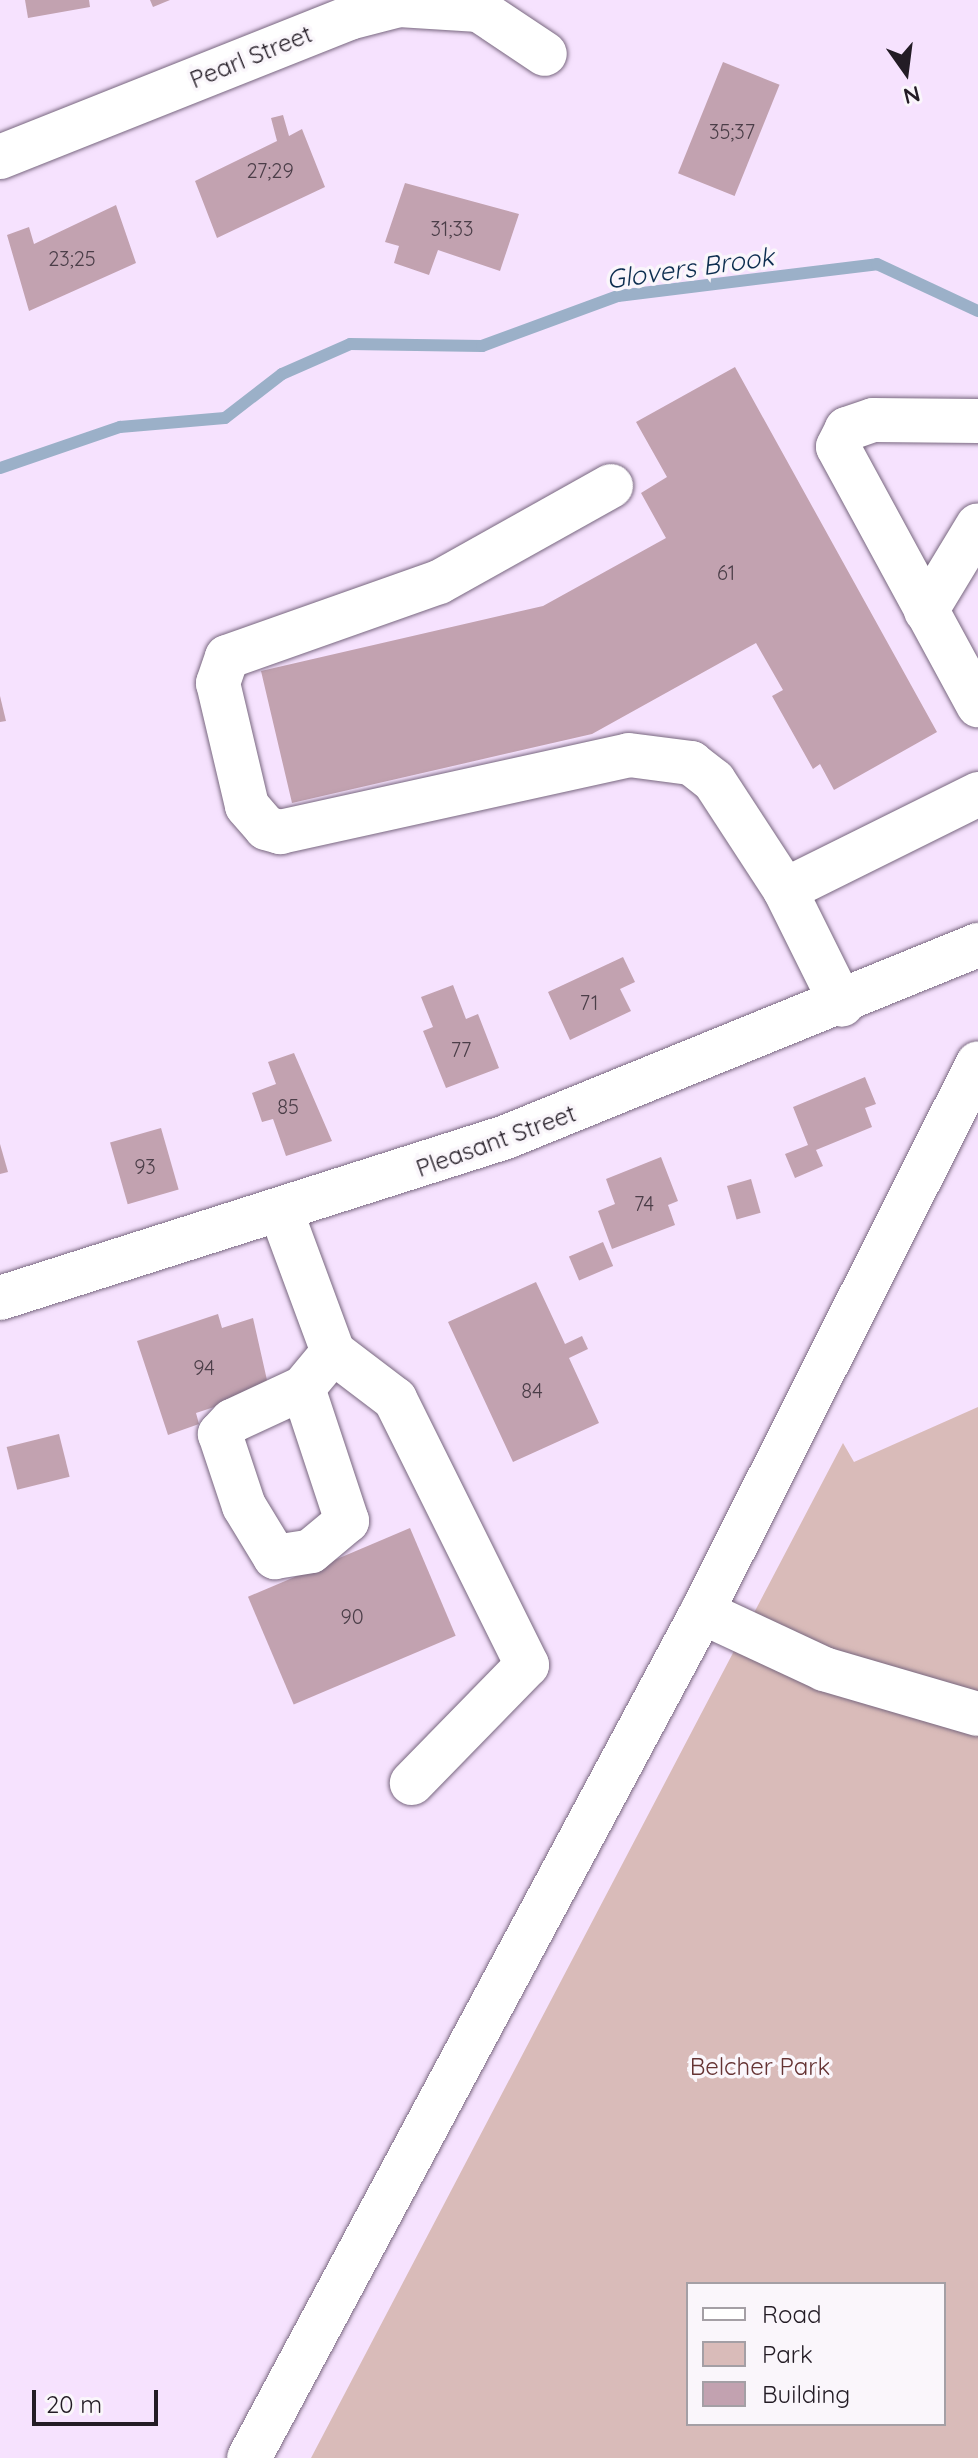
<!DOCTYPE html>
<style>
body{margin:0}
#map{position:relative;width:978px;height:2458px;overflow:hidden;background:#f6e2fe;font-family:Quicksand,sans-serif}
div>[style]{position:absolute}
.green>*{inset:0;background:#d9bbb9}
.stream>*{height:12px;margin:-6px;padding:0 6px;transform-origin:6px;border-radius:6px;background:#9bb0c8}
.building>*{inset:0;background:#c2a2b0;transform-origin:0 0}
.roads{filter:drop-shadow(0 0 2px #78677f) drop-shadow(0 0 2px #78677f)}
.minor>*{height:44px;margin:-22px;padding:0 22px;transform-origin:22px;border-radius:22px;background:#fff}
span{translate:-50% -50%;white-space:nowrap;text-align:center;line-height:1.15;-webkit-text-stroke:7px #faf6fb;paint-order:stroke}
.number-label{font-size:20px;color:#4b3e48}
.number-label span{-webkit-text-stroke-width:0}
.street-label{font-size:24px;color:#231c25}
.park-label{font-size:24px;color:#653333}
.water-label{font-size:26px;color:#0d2e50;font-style:italic}
.legend{position:absolute;left:686px;top:2282px;width:260px;height:144px;box-sizing:border-box;background:#faf6fb;border:2px solid #a49fa5;margin:0;padding:10px 14px;list-style:none;font-size:24px;color:#231c25}
.legend li{display:flex;align-items:center;gap:16px;height:40px}
.legend b{width:40px;border:2px solid #a49fa5}
.north{position:absolute;left:866px;top:32px;width:80px;height:80px;-webkit-text-stroke:6px #faf6fb;paint-order:stroke;rotate:166deg;font-size:22px;font-weight:700;line-height:32px;text-align:center;color:#231c25}
.north::after{content:'';display:block;margin:auto;width:28px;height:36px;background:#231c25;clip-path:polygon(50% 0,100% 100%,50% 72%,0 100%)}
.scale{position:absolute;left:32px;top:2390px;width:126px;height:36px;box-sizing:border-box;border:4px solid #231c25;border-top:0;padding-left:10px;font-size:24px;line-height:28px;white-space:nowrap;color:#231c25;-webkit-text-stroke:6px #faf6fb;paint-order:stroke}
</style>
<div id="map">
<div class="green">
<i style="clip-path:polygon(evenodd,978px 1407px,978px 2458px,311px 2458px,843px 1443px,854px 1462px,978px 1407px,688px 2284px,944px 2284px,944px 2424px,688px 2424px,688px 2284px)"></i>
</div>
<div class="stream">
<i style="left:0;top:468px;width:127px;rotate:-18.9deg"></i>
<i style="left:120px;top:427px;width:105px;rotate:-4.9deg"></i>
<i style="left:225px;top:418px;width:72px;rotate:-37.7deg"></i>
<i style="left:282px;top:374px;width:74px;rotate:-23.8deg"></i>
<i style="left:350px;top:344px;width:132px;rotate:0.9deg"></i>
<i style="left:482px;top:346px;width:145px;rotate:-20.2deg"></i>
<i style="left:618px;top:296px;width:261px;rotate:-7deg"></i>
<i style="left:877px;top:264px;width:111px;rotate:25deg"></i>
</div>
<div class="building">
<i style="clip-path:polygon(25px 0,89px 0,90px 7px,28px 18px)"></i>
<i style="clip-path:polygon(150px 0,170px 0,153px 7px)"></i>
<i style="left:723px;top:62px;width:61px;height:120px;rotate:22deg"></i>
<i style="clip-path:polygon(283px 115px,289px 136px,302px 129px,325px 187px,217px 238px,195px 181px,277px 141px,271px 118px)"></i>
<i style="clip-path:polygon(405px 183px,519px 214px,500px 271px,438px 250px,429px 275px,394px 263px,399px 246px,385px 242px)"></i>
<i style="clip-path:polygon(116px 205px,136px 263px,29px 311px,7px 235px,29px 227px,34px 244px)"></i>
<i style="clip-path:polygon(735px 367px,937px 732px,834px 790px,820px 764px,813px 769px,772px 696px,783px 690px,756px 643px,592px 734px,292px 803px,261px 671px,543px 606px,666px 538px,641px 493px,667px 477px,636px 422px)"></i>
<i style="clip-path:polygon(0 696px,6px 721px,0 722px)"></i>
<i style="clip-path:polygon(623px 957px,635px 982px,620px 989px,631px 1011px,570px 1040px,548px 992px)"></i>
<i style="clip-path:polygon(453px 985px,466px 1019px,478px 1014px,499px 1068px,446px 1088px,423px 1031px,433px 1027px,421px 997px)"></i>
<i style="clip-path:polygon(294px 1053px,332px 1141px,286px 1156px,273px 1119px,262px 1122px,252px 1093px,276px 1084px,268px 1062px)"></i>
<i style="clip-path:polygon(865px 1077px,876px 1104px,865px 1108px,872px 1127px,816px 1150px,823px 1166px,795px 1178px,785px 1154px,808px 1145px,793px 1107px)"></i>
<i style="left:161px;top:1128px;width:64px;height:53px;rotate:74deg"></i>
<i style="clip-path:polygon(0 1144px,8px 1172px,0 1174px)"></i>
<i style="clip-path:polygon(661px 1157px,678px 1201px,668px 1205px,675px 1225px,612px 1249px,598px 1211px,615px 1204px,606px 1179px)"></i>
<i style="left:751px;top:1179px;width:35px;height:25px;rotate:74deg"></i>
<i style="left:603px;top:1242px;width:26px;height:37px;rotate:67deg"></i>
<i style="clip-path:polygon(536px 1282px,565px 1344px,582px 1336px,588px 1349px,569px 1358px,599px 1423px,513px 1462px,448px 1322px)"></i>
<i style="clip-path:polygon(218px 1314px,222px 1328px,253px 1318px,269px 1389px,196px 1413px,199px 1424px,168px 1435px,137px 1341px)"></i>
<i style="left:59px;top:1434px;width:44px;height:54px;rotate:76deg"></i>
<i style="left:410px;top:1528px;width:117px;height:176px;rotate:67deg"></i>
</div>
<div class="roads">
<div class="minor">
<i style="left:0;top:157px;width:376px;rotate:-21.7deg"></i>
<i style="left:349px;top:18px;width:52px;rotate:-14.6deg"></i>
<i style="left:399px;top:5px;width:80px;rotate:3.6deg"></i>
<i style="left:479px;top:10px;width:79px;rotate:33.7deg"></i>
<i style="left:978px;top:421px;width:105px;rotate:-179.5deg"></i>
<i style="left:873px;top:420px;width:28px;rotate:161deg"></i>
<i style="left:847px;top:429px;width:20px;rotate:117deg"></i>
<i style="left:838px;top:447px;width:294px;rotate:61.5deg"></i>
<i style="left:611px;top:486px;width:197px;rotate:150.8deg"></i>
<i style="left:439px;top:582px;width:225px;rotate:160.5deg"></i>
<i style="left:227px;top:657px;width:28px;rotate:109deg"></i>
<i style="left:218px;top:683px;width:126px;rotate:76.7deg"></i>
<i style="left:247px;top:806px;width:29px;rotate:49deg"></i>
<i style="left:266px;top:828px;width:15px;rotate:16deg"></i>
<i style="left:280px;top:832px;width:357px;rotate:-12.4deg"></i>
<i style="left:629px;top:755px;width:63px;rotate:7.4deg"></i>
<i style="left:691px;top:763px;width:29px;rotate:38deg"></i>
<i style="left:714px;top:781px;width:130px;rotate:56.9deg"></i>
<i style="left:785px;top:890px;width:128px;rotate:63.6deg"></i>
<i style="left:926px;top:611px;width:100px;rotate:-58.8deg"></i>
<i style="left:785px;top:890px;width:216px;rotate:-26.4deg"></i>
<i style="left:282px;top:1214px;width:147px;rotate:69.7deg"></i>
<i style="left:333px;top:1352px;width:78px;rotate:37.2deg"></i>
<i style="left:395px;top:1399px;width:297px;rotate:63.6deg"></i>
<i style="left:527px;top:1665px;width:165px;rotate:134.3deg"></i>
<i style="left:0;top:1298px;width:531px;rotate:-17.65deg"></i>
<i style="left:506px;top:1137px;width:510px;rotate:-22.14deg"></i>
<i style="left:303px;top:1388px;width:78px;rotate:155.1deg"></i>
<i style="left:232px;top:1421px;width:18px;rotate:133deg"></i>
<i style="left:220px;top:1434px;width:76px;rotate:71.6deg"></i>
<i style="left:244px;top:1506px;width:60px;rotate:58.7deg"></i>
<i style="left:275px;top:1557px;width:36px;rotate:-9deg"></i>
<i style="left:311px;top:1551px;width:47px;rotate:-39.8deg"></i>
<i style="left:347px;top:1521px;width:140px;rotate:-108.3deg"></i>
<i style="left:303px;top:1388px;width:47px;rotate:-50.2deg"></i>
<i style="left:702px;top:1612px;width:135px;rotate:25deg"></i>
<i style="left:824px;top:1669px;width:160px;rotate:16.3deg"></i>
<i style="left:249px;top:2458px;width:960px;rotate:-61.83deg"></i>
<i style="left:702px;top:1612px;width:614px;rotate:-63.31deg"></i>
</div>
</div>
<div class="number-label">
<span style="left:732px;top:131px">35;37</span>
<span style="left:270px;top:170px">27;29</span>
<span style="left:452px;top:228px">31;33</span>
<span style="left:72px;top:258px">23;25</span>
<span style="left:726px;top:572px">61</span>
<span style="left:589px;top:1002px">71</span>
<span style="left:461px;top:1049px">77</span>
<span style="left:288px;top:1106px">85</span>
<span style="left:145px;top:1166px">93</span>
<span style="left:644px;top:1203px">74</span>
<span style="left:204px;top:1367px">94</span>
<span style="left:532px;top:1390px">84</span>
<span style="left:352px;top:1616px">90</span>
</div>
<div class="street-label">
<span style="left:251px;top:57px;rotate:-22deg">Pearl Street</span>
<span style="left:496px;top:1141px;rotate:-20deg">Pleasant Street</span>
</div>
<div class="park-label">
<span style="left:760px;top:2067px">Belcher Park</span>
</div>
<div class="water-label">
<span style="left:690px;top:268px;rotate:-8deg">Glovers Brook</span>
</div>
<ul class="legend">
<li><b style="height:10px;background:#fff"></b>Road</li>
<li><b style="height:22px;background:#d9bbb9"></b>Park</li>
<li><b style="height:22px;background:#c2a2b0"></b>Building</li>
</ul>
<div class="north">N</div>
<div class="scale">20 m</div>
</div>
